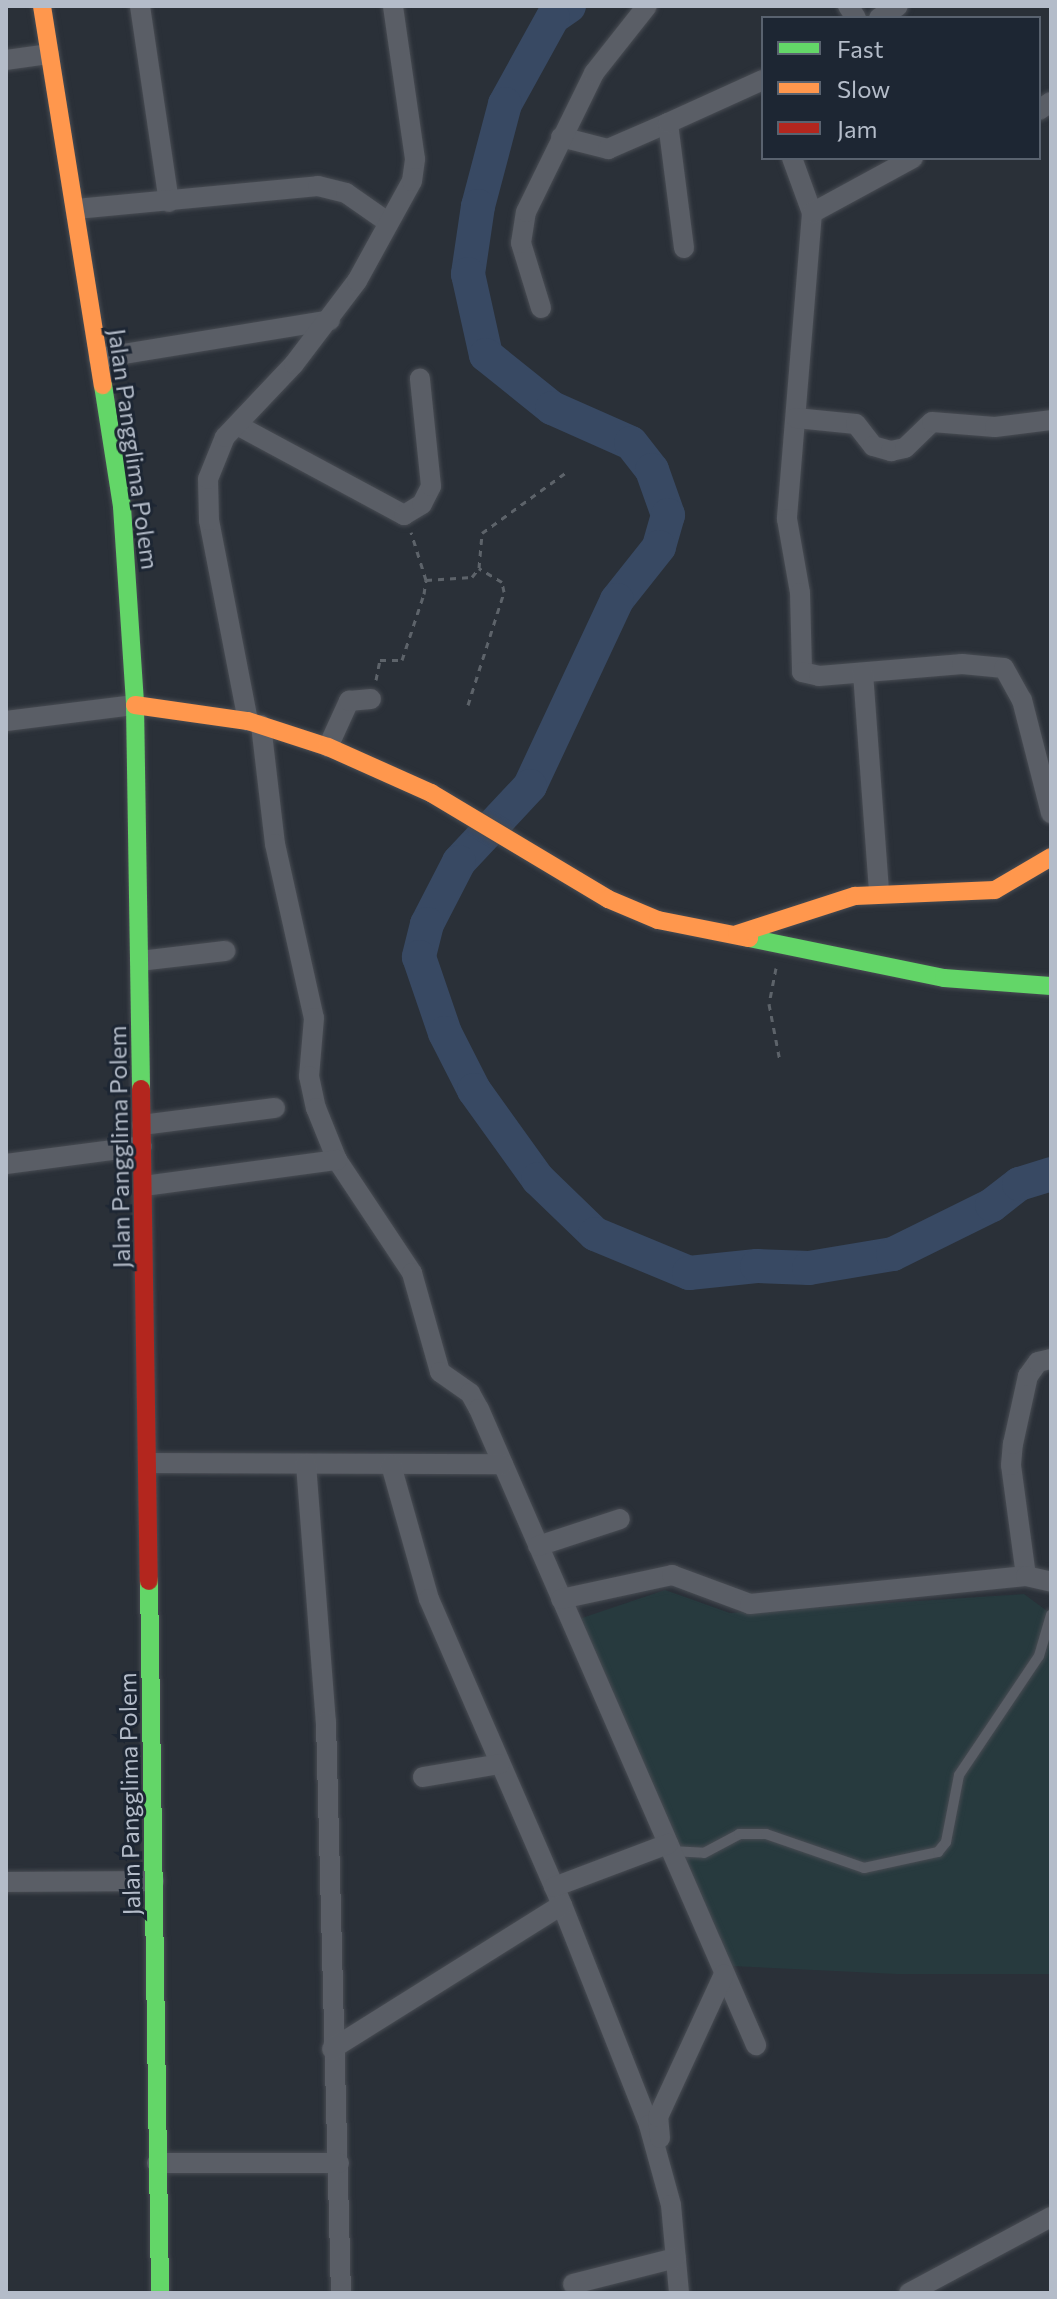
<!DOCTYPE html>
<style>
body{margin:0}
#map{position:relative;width:1057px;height:2299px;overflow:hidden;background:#2a3038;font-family:Commissioner,sans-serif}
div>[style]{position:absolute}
.green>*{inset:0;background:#273a3e}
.river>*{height:34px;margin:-17px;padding:0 17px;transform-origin:17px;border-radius:17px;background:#384963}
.path>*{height:3px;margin-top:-1.5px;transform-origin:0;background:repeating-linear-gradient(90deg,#5d636a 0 6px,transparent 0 12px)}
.roads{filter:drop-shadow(0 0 2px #484c53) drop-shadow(0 0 2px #484c53)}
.lane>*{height:10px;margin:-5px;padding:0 5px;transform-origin:5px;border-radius:5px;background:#5a5e66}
.street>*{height:20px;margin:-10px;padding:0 10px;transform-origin:10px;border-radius:10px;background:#5a5e66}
.fast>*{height:18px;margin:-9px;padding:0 9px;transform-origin:9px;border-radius:9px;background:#63d668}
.slow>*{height:18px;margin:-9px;padding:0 9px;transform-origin:9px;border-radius:9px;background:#ff974d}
.jam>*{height:18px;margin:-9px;padding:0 9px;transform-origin:9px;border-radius:9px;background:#b3261e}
span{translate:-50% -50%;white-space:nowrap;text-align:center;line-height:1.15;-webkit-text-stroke:6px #1d2633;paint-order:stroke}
.street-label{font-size:24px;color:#b4bcc9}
.frame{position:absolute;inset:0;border:8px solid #b4bcc9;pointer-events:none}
.legend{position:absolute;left:761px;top:16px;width:280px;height:144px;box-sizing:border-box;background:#1d2633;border:2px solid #59626f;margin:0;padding:10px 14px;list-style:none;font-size:24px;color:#b4bcc9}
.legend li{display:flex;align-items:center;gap:16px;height:40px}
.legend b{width:40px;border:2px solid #59626f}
</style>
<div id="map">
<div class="green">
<i style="clip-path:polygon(665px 1590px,730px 1613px,1024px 1594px,1051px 1614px,1051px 1974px,897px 1974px,731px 1966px,576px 1620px)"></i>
</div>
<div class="river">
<i style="left:569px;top:6px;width:19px;rotate:145deg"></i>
<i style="left:553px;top:17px;width:99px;rotate:118.9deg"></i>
<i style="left:505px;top:104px;width:106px;rotate:104.8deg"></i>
<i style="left:478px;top:206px;width:69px;rotate:98.4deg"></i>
<i style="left:468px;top:274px;width:83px;rotate:77.5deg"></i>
<i style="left:486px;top:355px;width:85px;rotate:38.8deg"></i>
<i style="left:552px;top:408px;width:86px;rotate:23.9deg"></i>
<i style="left:631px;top:443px;width:34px;rotate:52deg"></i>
<i style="left:652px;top:470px;width:48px;rotate:70.4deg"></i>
<i style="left:668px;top:515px;width:33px;rotate:106deg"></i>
<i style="left:659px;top:547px;width:68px;rotate:128.4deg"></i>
<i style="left:617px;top:600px;width:205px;rotate:115.1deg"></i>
<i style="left:530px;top:786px;width:104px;rotate:133.1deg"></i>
<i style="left:459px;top:862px;width:70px;rotate:117.3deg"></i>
<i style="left:427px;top:924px;width:34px;rotate:104deg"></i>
<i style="left:419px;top:957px;width:80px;rotate:71.1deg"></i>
<i style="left:445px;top:1033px;width:64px;rotate:63deg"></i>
<i style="left:474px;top:1090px;width:110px;rotate:54.3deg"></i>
<i style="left:538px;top:1179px;width:79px;rotate:44deg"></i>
<i style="left:595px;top:1234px;width:102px;rotate:22.5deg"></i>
<i style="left:689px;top:1273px;width:68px;rotate:-5.9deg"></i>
<i style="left:757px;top:1266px;width:52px;rotate:2.2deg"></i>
<i style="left:809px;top:1268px;width:85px;rotate:-9.5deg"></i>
<i style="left:893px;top:1254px;width:110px;rotate:-26.3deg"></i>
<i style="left:992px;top:1205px;width:34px;rotate:-38deg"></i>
<i style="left:1019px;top:1184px;width:34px;rotate:-17deg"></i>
</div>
<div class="path">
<i style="left:426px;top:580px;width:46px;rotate:-3.7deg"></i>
<i style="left:472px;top:577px;width:11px;rotate:-52deg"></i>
<i style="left:479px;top:568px;width:35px;rotate:-85deg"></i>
<i style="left:482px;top:533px;width:106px;rotate:-35.8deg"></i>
<i style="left:376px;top:680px;width:20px;rotate:-79deg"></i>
<i style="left:380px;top:660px;width:22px"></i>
<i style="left:402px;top:660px;width:70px;rotate:-71.6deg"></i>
<i style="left:424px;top:594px;width:14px;rotate:-82deg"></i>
<i style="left:426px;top:580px;width:50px;rotate:-107.4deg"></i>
<i style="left:468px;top:705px;width:119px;rotate:-72.3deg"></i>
<i style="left:504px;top:592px;width:10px;rotate:-101deg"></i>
<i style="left:502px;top:582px;width:27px;rotate:-149deg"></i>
<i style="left:776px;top:968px;width:37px;rotate:101deg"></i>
<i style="left:769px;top:1004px;width:58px;rotate:79.1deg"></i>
</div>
<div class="roads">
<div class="lane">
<i style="left:671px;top:1851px;width:33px;rotate:3deg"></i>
<i style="left:704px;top:1853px;width:40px;rotate:-28deg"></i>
<i style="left:739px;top:1834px;width:27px"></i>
<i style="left:766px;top:1834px;width:104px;rotate:19.1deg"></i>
<i style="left:864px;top:1868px;width:76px;rotate:-12.2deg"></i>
<i style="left:938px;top:1852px;width:13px;rotate:-51deg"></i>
<i style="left:946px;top:1842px;width:68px;rotate:-79deg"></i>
<i style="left:959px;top:1775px;width:143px;rotate:-56.1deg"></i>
<i style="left:1039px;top:1656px;width:43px;rotate:-73.7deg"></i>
</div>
<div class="street">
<i style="left:140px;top:6px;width:198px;rotate:81.6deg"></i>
<i style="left:848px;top:6px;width:14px;rotate:56deg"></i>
<i style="left:879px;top:18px;width:22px;rotate:-32deg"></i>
<i style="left:6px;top:60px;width:43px;rotate:-7.9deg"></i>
<i style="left:1039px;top:110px;width:14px;rotate:-34deg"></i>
<i style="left:561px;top:137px;width:49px;rotate:14.3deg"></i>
<i style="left:608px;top:149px;width:65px;rotate:-23.4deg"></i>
<i style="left:792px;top:158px;width:59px;rotate:70deg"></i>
<i style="left:812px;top:213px;width:307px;rotate:94.7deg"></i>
<i style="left:787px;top:519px;width:75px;rotate:80deg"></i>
<i style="left:800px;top:593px;width:79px;rotate:88.5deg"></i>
<i style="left:802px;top:672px;width:17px;rotate:13deg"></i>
<i style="left:819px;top:676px;width:144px;rotate:-4.8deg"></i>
<i style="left:962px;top:664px;width:42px;rotate:5.4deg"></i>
<i style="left:1004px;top:668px;width:37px;rotate:61deg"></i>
<i style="left:1022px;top:700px;width:117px;rotate:75.6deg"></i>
<i style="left:76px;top:209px;width:243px;rotate:-5.4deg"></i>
<i style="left:318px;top:186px;width:29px;rotate:14deg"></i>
<i style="left:346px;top:193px;width:52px;rotate:34.9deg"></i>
<i style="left:812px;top:213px;width:115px;rotate:-28.6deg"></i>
<i style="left:684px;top:248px;width:126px;rotate:-97.3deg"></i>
<i style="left:668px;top:123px;width:104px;rotate:-24.4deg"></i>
<i style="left:541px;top:308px;width:68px;rotate:-107.1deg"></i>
<i style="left:521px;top:243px;width:31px;rotate:-81deg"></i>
<i style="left:526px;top:212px;width:155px;rotate:-63.9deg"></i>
<i style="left:594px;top:73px;width:85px;rotate:-51.7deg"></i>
<i style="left:99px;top:358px;width:234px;rotate:-9.3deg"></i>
<i style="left:796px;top:418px;width:60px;rotate:5.7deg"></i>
<i style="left:856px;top:424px;width:28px;rotate:52deg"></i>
<i style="left:873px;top:446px;width:19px;rotate:16deg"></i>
<i style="left:891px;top:451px;width:14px;rotate:-12deg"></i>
<i style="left:905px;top:448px;width:37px;rotate:-44deg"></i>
<i style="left:932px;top:422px;width:63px;rotate:4.5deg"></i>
<i style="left:995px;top:427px;width:56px;rotate:-7.1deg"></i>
<i style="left:237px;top:425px;width:190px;rotate:28.3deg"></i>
<i style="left:404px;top:515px;width:21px;rotate:-31deg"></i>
<i style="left:422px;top:504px;width:20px;rotate:-63deg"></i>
<i style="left:431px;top:486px;width:108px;rotate:-95.9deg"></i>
<i style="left:863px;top:673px;width:221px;rotate:85.8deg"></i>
<i style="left:6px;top:721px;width:130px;rotate:-7.1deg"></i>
<i style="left:248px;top:721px;width:205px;rotate:-101deg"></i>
<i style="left:209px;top:520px;width:41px;rotate:-91.4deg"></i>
<i style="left:208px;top:479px;width:45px;rotate:-68deg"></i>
<i style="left:225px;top:437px;width:100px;rotate:-46.6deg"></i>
<i style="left:294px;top:364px;width:104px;rotate:-52.8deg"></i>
<i style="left:357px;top:281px;width:114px;rotate:-61.2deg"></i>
<i style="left:412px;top:181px;width:22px;rotate:-82deg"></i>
<i style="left:415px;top:159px;width:155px;rotate:-98.2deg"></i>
<i style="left:261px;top:725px;width:120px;rotate:83.3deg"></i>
<i style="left:275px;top:844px;width:178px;rotate:77.4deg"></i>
<i style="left:314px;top:1018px;width:58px;rotate:94.9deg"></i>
<i style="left:309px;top:1076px;width:33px;rotate:78deg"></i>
<i style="left:316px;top:1108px;width:56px;rotate:68deg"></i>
<i style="left:337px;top:1160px;width:136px;rotate:56.4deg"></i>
<i style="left:412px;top:1273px;width:103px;rotate:74.2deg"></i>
<i style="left:440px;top:1372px;width:37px;rotate:35deg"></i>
<i style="left:470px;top:1393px;width:18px;rotate:61deg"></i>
<i style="left:479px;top:1409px;width:694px;rotate:66.47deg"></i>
<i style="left:328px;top:747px;width:51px;rotate:-65.5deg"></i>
<i style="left:349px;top:701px;width:22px;rotate:-5deg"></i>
<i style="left:140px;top:961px;width:86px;rotate:-6.7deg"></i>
<i style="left:142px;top:1125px;width:134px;rotate:-7.3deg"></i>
<i style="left:6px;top:1164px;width:137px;rotate:-7.5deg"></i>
<i style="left:144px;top:1186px;width:195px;rotate:-7.7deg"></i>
<i style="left:148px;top:1463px;width:355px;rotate:0.2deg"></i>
<i style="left:306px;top:1464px;width:259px;rotate:85.6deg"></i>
<i style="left:326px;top:1722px;width:571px;rotate:88.5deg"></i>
<i style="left:391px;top:1465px;width:139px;rotate:74.2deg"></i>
<i style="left:429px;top:1599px;width:334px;rotate:66.5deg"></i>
<i style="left:562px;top:1905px;width:237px;rotate:68.4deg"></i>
<i style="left:649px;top:2125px;width:83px;rotate:74.6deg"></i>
<i style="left:671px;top:2205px;width:88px;rotate:84.8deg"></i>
<i style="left:538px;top:1546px;width:86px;rotate:-18.2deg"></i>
<i style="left:1026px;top:1576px;width:112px;rotate:-97.7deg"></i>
<i style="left:1011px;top:1465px;width:21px;rotate:-85deg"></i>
<i style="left:1013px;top:1444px;width:70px;rotate:-77.6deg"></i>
<i style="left:1028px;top:1376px;width:17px;rotate:-54deg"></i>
<i style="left:1038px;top:1362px;width:13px;rotate:-13deg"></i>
<i style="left:561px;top:1599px;width:114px;rotate:-12.2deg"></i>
<i style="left:672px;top:1575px;width:83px;rotate:20.4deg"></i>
<i style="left:750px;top:1604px;width:277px;rotate:-5.8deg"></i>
<i style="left:1026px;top:1576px;width:26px;rotate:13deg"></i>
<i style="left:423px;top:1777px;width:78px;rotate:-9.6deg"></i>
<i style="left:6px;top:1882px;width:148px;rotate:-0.4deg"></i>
<i style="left:554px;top:1887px;width:122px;rotate:-20.7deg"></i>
<i style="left:332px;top:2049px;width:271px;rotate:-32.1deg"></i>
<i style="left:660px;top:2138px;width:21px;rotate:-95deg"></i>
<i style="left:658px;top:2117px;width:157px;rotate:-65.2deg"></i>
<i style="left:157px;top:2163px;width:182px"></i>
<i style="left:573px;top:2284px;width:106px;rotate:-14.2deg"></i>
<i style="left:909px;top:2293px;width:161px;rotate:-28.2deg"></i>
</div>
<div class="fast">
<i style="left:103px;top:385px;width:123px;rotate:81.1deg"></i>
<i style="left:122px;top:507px;width:198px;rotate:86.2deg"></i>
<i style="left:135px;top:705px;width:384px;rotate:89.1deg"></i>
<i style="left:749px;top:938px;width:199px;rotate:11.6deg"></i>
<i style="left:944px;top:978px;width:107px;rotate:4.3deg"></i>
<i style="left:149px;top:1581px;width:712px;rotate:89.11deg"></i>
</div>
<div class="slow">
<i style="left:42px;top:6px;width:384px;rotate:80.9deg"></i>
<i style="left:135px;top:705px;width:114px;rotate:8.1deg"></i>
<i style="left:248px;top:721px;width:84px;rotate:18deg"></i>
<i style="left:328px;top:747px;width:113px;rotate:24.1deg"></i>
<i style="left:431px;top:793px;width:206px;rotate:30.9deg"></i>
<i style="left:608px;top:899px;width:54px;rotate:22.8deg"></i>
<i style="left:658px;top:920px;width:93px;rotate:11.2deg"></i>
<i style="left:737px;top:934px;width:124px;rotate:-17.9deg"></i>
<i style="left:855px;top:896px;width:140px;rotate:-2.5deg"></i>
<i style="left:995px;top:890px;width:65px;rotate:-30.5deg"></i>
</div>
<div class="jam">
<i style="left:141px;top:1089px;width:492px;rotate:89.1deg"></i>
</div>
</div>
<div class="street-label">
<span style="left:134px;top:449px;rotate:82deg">Jalan Pangglima Polem</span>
<span style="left:119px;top:1147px;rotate:-91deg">Jalan Pangglima Polem</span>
<span style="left:129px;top:1794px;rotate:-91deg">Jalan Pangglima Polem</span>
</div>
<div class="frame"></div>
<ul class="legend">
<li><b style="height:10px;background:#63d668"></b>Fast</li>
<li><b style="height:10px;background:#ff974d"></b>Slow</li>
<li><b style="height:10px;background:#b3261e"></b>Jam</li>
</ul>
</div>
